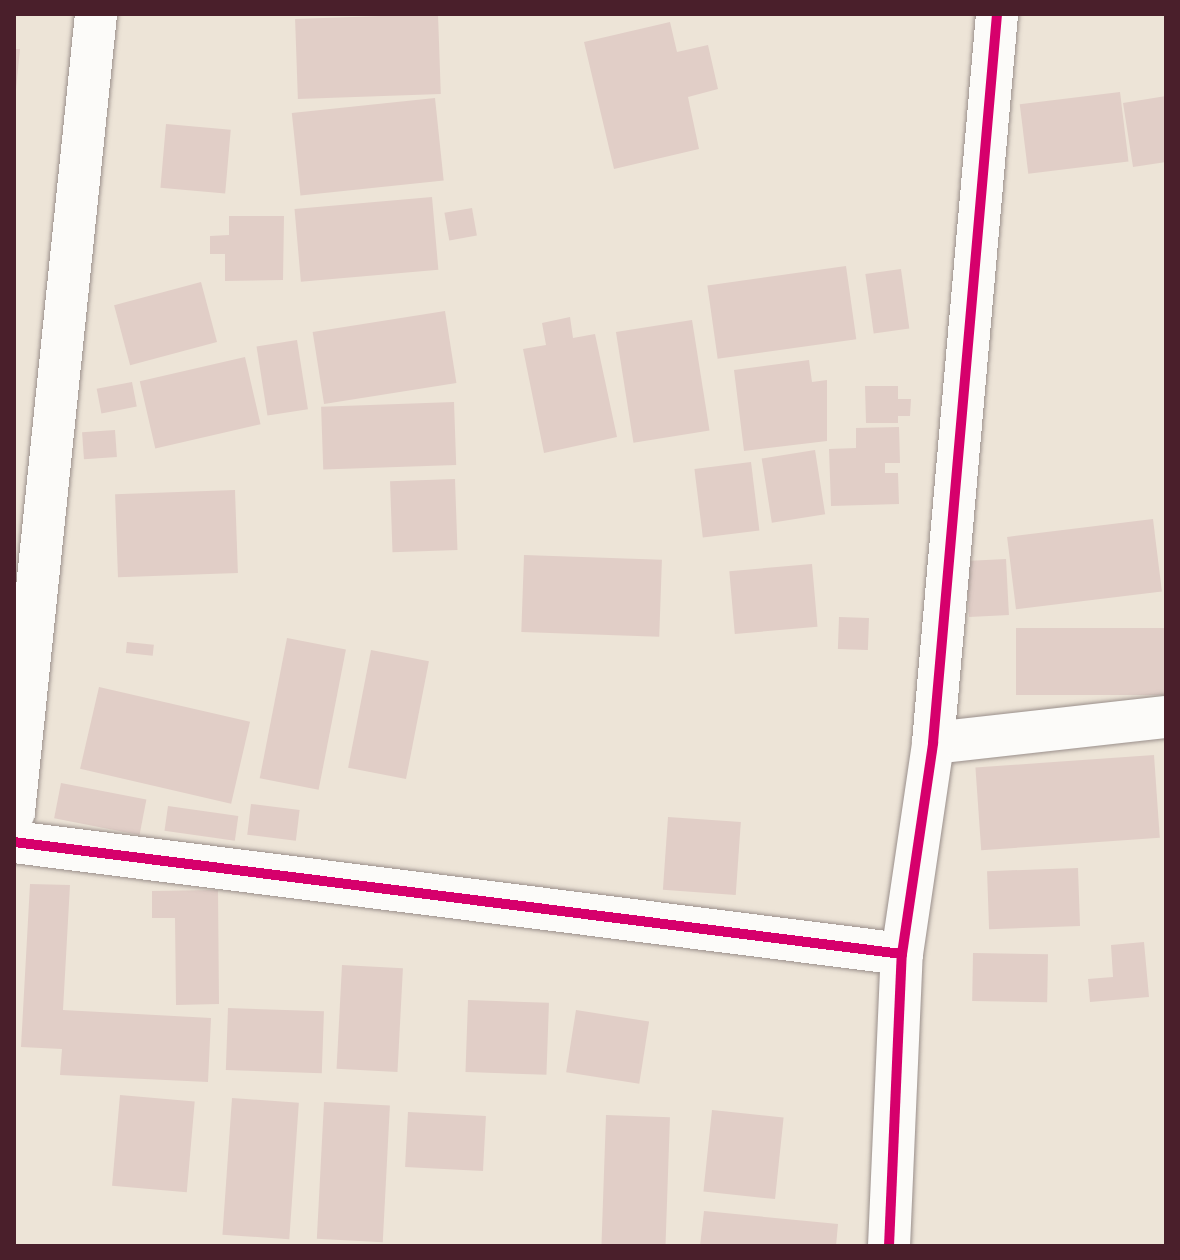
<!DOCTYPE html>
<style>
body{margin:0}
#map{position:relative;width:1180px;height:1260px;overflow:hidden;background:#ede4d7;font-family:Caveat,sans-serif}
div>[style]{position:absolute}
.building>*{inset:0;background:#e1cec7;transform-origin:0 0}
.roads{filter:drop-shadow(0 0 2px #9a8f8b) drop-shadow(0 0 2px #9a8f8b)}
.minor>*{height:42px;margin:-21px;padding:0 21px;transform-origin:21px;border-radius:21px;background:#fcfbf9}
.cycleway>*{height:10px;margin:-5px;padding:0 5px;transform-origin:5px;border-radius:5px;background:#d6006c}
span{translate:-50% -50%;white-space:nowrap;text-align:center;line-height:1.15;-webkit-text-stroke:6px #fcf5e5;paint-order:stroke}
.frame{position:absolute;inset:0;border:16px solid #4a1f2b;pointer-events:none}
</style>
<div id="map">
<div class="building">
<i style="left:438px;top:14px;width:80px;height:143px;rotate:88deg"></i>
<i style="clip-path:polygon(670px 22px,677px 52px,708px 45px,718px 89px,688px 97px,699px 149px,614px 169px,584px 42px)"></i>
<i style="clip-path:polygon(14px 49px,20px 49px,16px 89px,14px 89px)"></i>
<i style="left:1120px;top:92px;width:70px;height:101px;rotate:83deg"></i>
<i style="clip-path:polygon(1166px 96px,1166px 162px,1133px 167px,1123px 103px)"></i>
<i style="left:435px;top:98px;width:83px;height:144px;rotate:84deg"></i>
<i style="left:166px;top:124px;width:65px;height:64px;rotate:5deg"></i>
<i style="left:432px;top:197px;width:73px;height:138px;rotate:85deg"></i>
<i style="left:472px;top:208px;width:28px;height:28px;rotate:80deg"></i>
<i style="clip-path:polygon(229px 216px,284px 216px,283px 280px,225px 281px,225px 254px,210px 254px,210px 236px,229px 235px)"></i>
<i style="left:846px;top:266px;width:74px;height:140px;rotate:82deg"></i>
<i style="left:901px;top:269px;width:60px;height:36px;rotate:82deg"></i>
<i style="left:201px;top:282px;width:62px;height:90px;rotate:75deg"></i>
<i style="left:445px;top:311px;width:73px;height:134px;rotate:81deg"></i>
<i style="clip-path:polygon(570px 317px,573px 338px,595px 334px,617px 437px,544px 453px,523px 349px,546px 345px,542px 323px)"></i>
<i style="left:692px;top:320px;width:112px;height:77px;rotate:81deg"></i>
<i style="left:297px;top:340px;width:70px;height:41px;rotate:81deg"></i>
<i style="left:245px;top:357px;width:69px;height:108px;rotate:77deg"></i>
<i style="clip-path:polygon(809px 360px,812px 382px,827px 380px,827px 441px,744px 451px,734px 370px)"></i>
<i style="left:132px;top:382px;width:25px;height:36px;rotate:79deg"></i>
<i style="clip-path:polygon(865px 386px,898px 386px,898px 399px,911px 399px,910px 416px,898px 416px,898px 423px,866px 423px)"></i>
<i style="left:454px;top:402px;width:63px;height:133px;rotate:88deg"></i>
<i style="clip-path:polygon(899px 427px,900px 463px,885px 463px,885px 473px,898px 473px,899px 504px,831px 506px,829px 449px,856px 448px,856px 428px)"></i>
<i style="left:115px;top:430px;width:27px;height:33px;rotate:86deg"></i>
<i style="left:815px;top:450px;width:65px;height:54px;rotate:81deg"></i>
<i style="left:751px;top:462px;width:69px;height:57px;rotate:83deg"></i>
<i style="left:455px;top:479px;width:71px;height:65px;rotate:88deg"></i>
<i style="left:235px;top:490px;width:83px;height:120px;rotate:88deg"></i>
<i style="left:1153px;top:519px;width:73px;height:147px;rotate:83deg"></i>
<i style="left:524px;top:555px;width:138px;height:77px;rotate:2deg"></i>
<i style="left:1006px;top:559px;width:56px;height:40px;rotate:87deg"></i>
<i style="left:812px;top:564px;width:63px;height:83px;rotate:85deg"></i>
<i style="left:839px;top:617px;width:30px;height:32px;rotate:2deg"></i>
<i style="left:1166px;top:628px;width:67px;height:150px;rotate:90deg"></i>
<i style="left:287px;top:638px;width:60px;height:143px;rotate:11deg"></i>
<i style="left:127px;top:642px;width:27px;height:11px;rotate:6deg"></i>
<i style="left:371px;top:650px;width:59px;height:120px;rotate:11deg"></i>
<i style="left:99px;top:687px;width:155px;height:84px;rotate:13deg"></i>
<i style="left:1154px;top:755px;width:83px;height:179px;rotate:86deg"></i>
<i style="left:61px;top:783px;width:87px;height:36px;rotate:11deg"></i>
<i style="left:251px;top:804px;width:49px;height:31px;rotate:7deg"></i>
<i style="left:168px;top:806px;width:71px;height:25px;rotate:8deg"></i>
<i style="left:668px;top:817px;width:73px;height:73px;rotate:4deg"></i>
<i style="left:1078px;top:868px;width:58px;height:91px;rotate:88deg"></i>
<i style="clip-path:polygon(30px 884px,70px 885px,63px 1010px,211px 1018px,208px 1082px,60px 1075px,62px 1049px,21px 1047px)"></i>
<i style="clip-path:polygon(218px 890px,219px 1004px,176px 1005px,175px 918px,152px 918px,152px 891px)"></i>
<i style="clip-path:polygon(1144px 942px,1149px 997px,1090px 1002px,1088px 979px,1113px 977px,1111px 945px)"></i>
<i style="left:973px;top:953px;width:75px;height:48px;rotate:1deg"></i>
<i style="left:342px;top:965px;width:61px;height:104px;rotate:3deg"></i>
<i style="left:468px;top:1000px;width:81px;height:72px;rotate:2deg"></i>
<i style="left:228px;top:1008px;width:96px;height:62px;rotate:2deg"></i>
<i style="left:576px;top:1010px;width:74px;height:63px;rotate:9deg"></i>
<i style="left:120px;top:1095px;width:75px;height:91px;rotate:5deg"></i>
<i style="left:232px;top:1098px;width:67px;height:137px;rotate:4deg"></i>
<i style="left:324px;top:1102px;width:66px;height:137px;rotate:3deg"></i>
<i style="left:712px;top:1110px;width:72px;height:82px;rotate:6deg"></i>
<i style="left:408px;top:1112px;width:78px;height:55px;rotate:3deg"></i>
<i style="left:606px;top:1115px;width:64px;height:131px;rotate:2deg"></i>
<i style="clip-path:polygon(704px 1211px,838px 1224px,836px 1246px,700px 1246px)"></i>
</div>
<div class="roads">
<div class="minor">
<i style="left:933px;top:743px;width:234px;rotate:-6.4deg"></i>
<i style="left:14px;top:812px;width:802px;rotate:-84.13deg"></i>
<i style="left:14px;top:842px;width:895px;rotate:7.19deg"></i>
<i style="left:889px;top:1246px;width:292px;rotate:-87.5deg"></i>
<i style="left:902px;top:954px;width:213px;rotate:-81.6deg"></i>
<i style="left:933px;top:743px;width:732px;rotate:-84.98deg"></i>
</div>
</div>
<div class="cycleway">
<i style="left:14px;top:842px;width:895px;rotate:7.19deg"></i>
<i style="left:889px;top:1246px;width:292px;rotate:-87.5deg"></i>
<i style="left:902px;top:954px;width:213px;rotate:-81.6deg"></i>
<i style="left:933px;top:743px;width:732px;rotate:-84.98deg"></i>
</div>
<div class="frame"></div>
</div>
